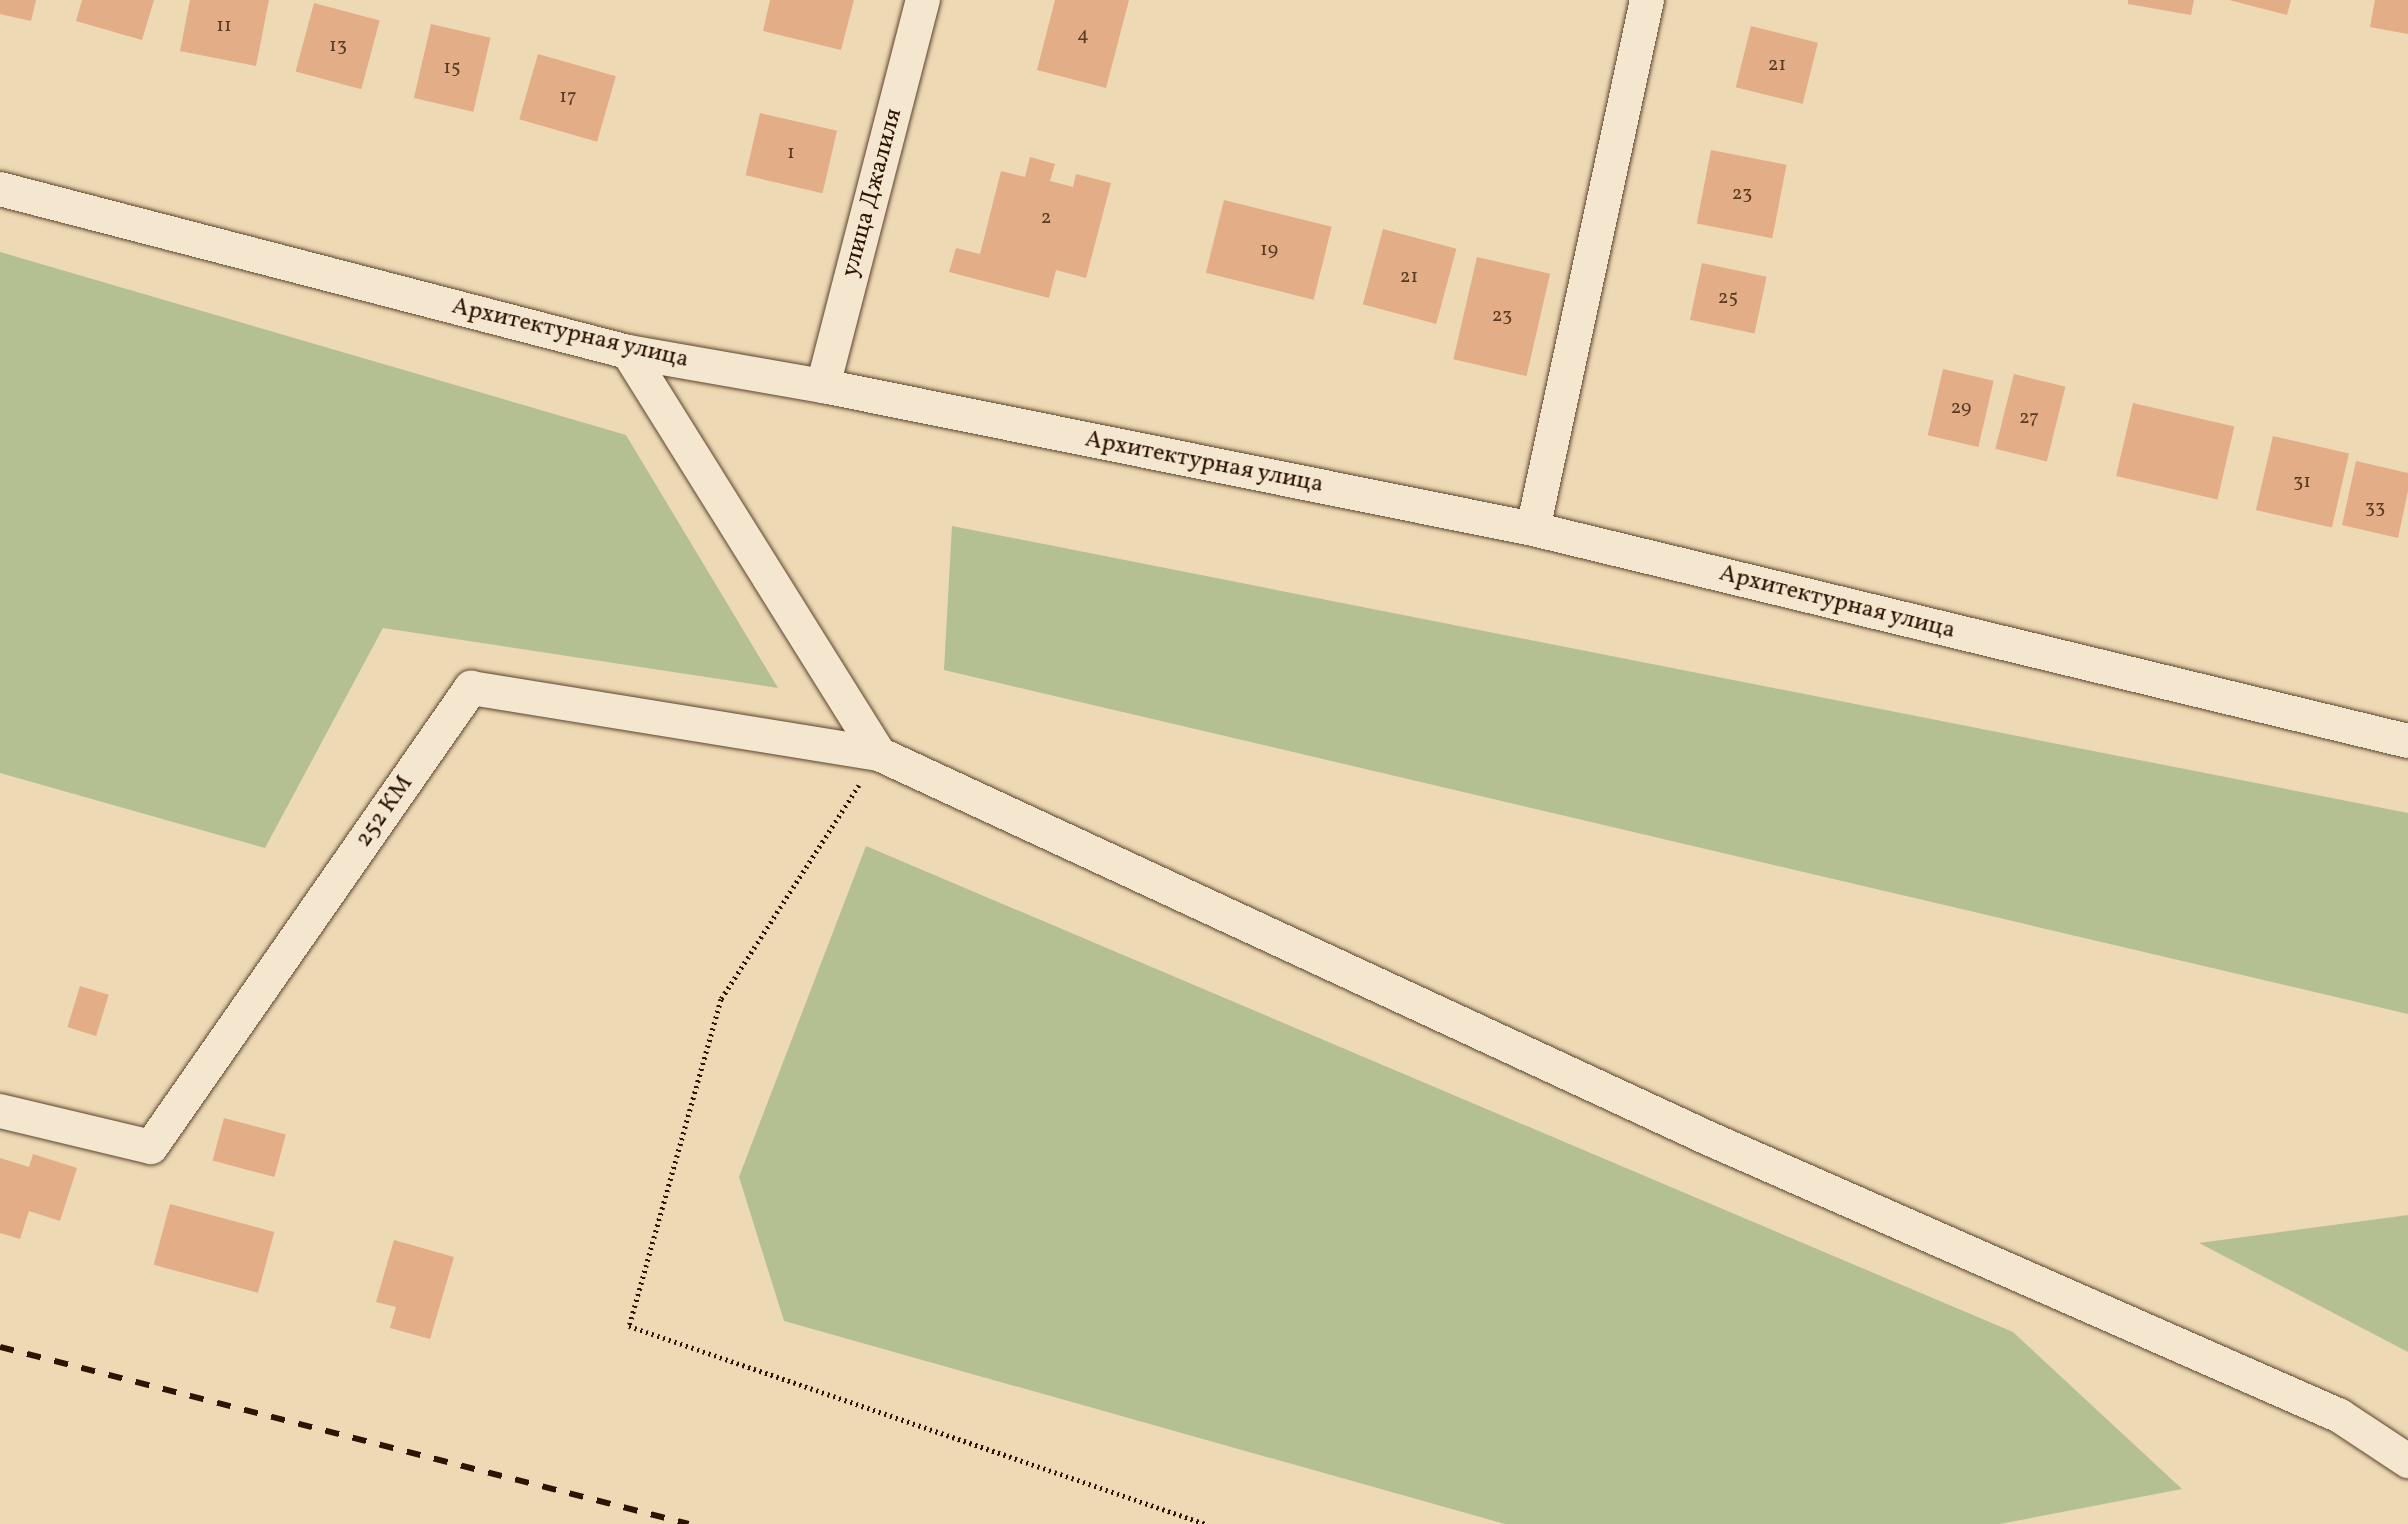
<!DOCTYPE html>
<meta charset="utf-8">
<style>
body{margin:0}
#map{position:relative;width:2408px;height:1524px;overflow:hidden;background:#eed9b5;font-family:Vollkorn,serif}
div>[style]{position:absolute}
.green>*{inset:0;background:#b4c091}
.building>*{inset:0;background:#e2ad87;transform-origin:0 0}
.path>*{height:5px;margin-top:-2.5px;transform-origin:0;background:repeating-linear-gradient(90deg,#2c1400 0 2px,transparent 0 6px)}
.roads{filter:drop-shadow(0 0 2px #5c452d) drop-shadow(0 0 2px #5c452d)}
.minor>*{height:34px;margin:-17px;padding:0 17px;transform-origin:17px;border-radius:17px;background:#f4e6cf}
.rail>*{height:6px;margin-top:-3px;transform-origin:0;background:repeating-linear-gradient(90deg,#2c1400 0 14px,transparent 0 28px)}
span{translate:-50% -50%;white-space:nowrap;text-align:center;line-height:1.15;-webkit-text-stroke:6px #f4e6cf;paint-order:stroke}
.number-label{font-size:20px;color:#5a3a22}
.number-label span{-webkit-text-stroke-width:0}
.street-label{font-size:24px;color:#2c1400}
</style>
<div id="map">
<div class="green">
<i style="clip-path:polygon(0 252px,626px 435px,778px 688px,383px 628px,265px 848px,0 773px)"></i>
<i style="clip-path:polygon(952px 526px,2408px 813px,2408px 1014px,944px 670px)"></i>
<i style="clip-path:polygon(866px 846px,2013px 1332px,2182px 1489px,2000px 1524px,1505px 1524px,784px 1321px,739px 1177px)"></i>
<i style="clip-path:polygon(2408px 1215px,2408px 1352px,2199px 1243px)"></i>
</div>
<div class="building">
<i style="clip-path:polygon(0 0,36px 0,31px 21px,0 14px)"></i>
<i style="clip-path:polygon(82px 0,154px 0,142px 40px,76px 21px)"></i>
<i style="clip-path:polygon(190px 0,269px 0,256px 66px,180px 51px)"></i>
<i style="clip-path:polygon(770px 0,854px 0,841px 50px,763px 31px)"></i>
<i style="clip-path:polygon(1055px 0,1129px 0,1106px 88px,1037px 70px)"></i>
<i style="clip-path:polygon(2128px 0,2194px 0,2191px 15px,2128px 4px)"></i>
<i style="clip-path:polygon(2229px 0,2291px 0,2287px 15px)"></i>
<i style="clip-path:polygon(2375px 0,2408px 0,2408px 34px,2370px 27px)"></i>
<i style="left:314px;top:3px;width:68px;height:71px;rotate:15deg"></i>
<i style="left:431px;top:24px;width:61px;height:76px;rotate:13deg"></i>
<i style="left:1751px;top:26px;width:69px;height:63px;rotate:14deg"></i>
<i style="left:538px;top:54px;width:81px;height:68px;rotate:16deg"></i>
<i style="left:760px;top:113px;width:79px;height:64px;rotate:13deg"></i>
<i style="left:1711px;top:150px;width:77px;height:75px;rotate:11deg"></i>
<i style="clip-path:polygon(1030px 157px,1055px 164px,1050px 181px,1073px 187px,1076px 174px,1111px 183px,1086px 278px,1056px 270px,1049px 298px,949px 272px,956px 248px,980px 254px,1001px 171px,1025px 177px)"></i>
<i style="left:1224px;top:200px;width:111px;height:75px;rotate:14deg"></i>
<i style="left:1383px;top:229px;width:76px;height:78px;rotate:15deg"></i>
<i style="left:1477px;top:257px;width:75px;height:105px;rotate:13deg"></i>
<i style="left:1702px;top:263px;width:66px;height:58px;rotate:12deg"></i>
<i style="left:1943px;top:369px;width:52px;height:68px;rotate:13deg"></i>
<i style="left:2014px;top:374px;width:53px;height:77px;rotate:14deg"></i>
<i style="left:2133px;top:403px;width:104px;height:75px;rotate:13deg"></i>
<i style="left:2273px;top:436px;width:78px;height:76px;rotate:13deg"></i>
<i style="clip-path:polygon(2356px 461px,2408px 473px,2408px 491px,2398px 538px,2342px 525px)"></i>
<i style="left:80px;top:986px;width:30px;height:43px;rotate:17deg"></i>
<i style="left:224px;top:1118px;width:64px;height:44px;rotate:15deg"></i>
<i style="clip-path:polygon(33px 1154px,77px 1168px,60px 1221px,29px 1211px,20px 1239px,0 1233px,0 1158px,29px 1167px)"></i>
<i style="left:170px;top:1204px;width:108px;height:63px;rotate:15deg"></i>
<i style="clip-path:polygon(394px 1240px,454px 1257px,430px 1339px,390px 1328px,396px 1307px,376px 1302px)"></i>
</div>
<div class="path">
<i style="left:859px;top:785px;width:255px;rotate:122.8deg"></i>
<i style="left:721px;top:999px;width:340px;rotate:105.7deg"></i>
<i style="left:629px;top:1326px;width:610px;rotate:18.94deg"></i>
</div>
<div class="roads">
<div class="minor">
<i style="left:0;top:189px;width:649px;rotate:14.55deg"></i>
<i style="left:628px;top:352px;width:198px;rotate:9.9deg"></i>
<i style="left:823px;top:386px;width:724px;rotate:11.39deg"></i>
<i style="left:1533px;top:529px;width:900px;rotate:13.62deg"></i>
<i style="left:628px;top:352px;width:474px;rotate:58deg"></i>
<i style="left:879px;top:754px;width:916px;rotate:24.86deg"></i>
<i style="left:1710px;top:1139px;width:688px;rotate:23.73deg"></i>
<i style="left:2340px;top:1416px;width:82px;rotate:33.5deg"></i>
<i style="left:823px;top:386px;width:399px;rotate:-75.5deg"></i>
<i style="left:1533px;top:529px;width:541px;rotate:-77.84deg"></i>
<i style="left:0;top:1111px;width:155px;rotate:13.4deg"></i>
<i style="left:151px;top:1147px;width:560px;rotate:-55.12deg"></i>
<i style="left:471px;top:688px;width:413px;rotate:9.2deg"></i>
</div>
</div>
<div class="rail">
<i style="left:0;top:1347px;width:711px;rotate:14.41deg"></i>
</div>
<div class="number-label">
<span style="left:224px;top:26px">11</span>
<span style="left:1083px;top:35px">4</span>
<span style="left:338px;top:46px">13</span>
<span style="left:1777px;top:65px">21</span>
<span style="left:452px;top:68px">15</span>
<span style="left:568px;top:97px">17</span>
<span style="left:791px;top:153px">1</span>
<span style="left:1742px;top:194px">23</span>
<span style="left:1046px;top:218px">2</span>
<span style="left:1269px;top:250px">19</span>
<span style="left:1409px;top:277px">21</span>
<span style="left:1728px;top:298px">25</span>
<span style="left:1502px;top:316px">23</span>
<span style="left:1961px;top:408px">29</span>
<span style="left:2029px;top:418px">27</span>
<span style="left:2302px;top:482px">31</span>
<span style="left:2375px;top:508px">33</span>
</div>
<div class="street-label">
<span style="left:873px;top:193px;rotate:-75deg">улица Джалиля</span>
<span style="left:570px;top:334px;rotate:13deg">Архитектурная улица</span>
<span style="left:1204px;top:463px;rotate:11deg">Архитектурная улица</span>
<span style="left:1837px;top:603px;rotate:14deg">Архитектурная улица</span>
<span style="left:385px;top:812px;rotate:-55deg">252 КМ</span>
</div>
</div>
